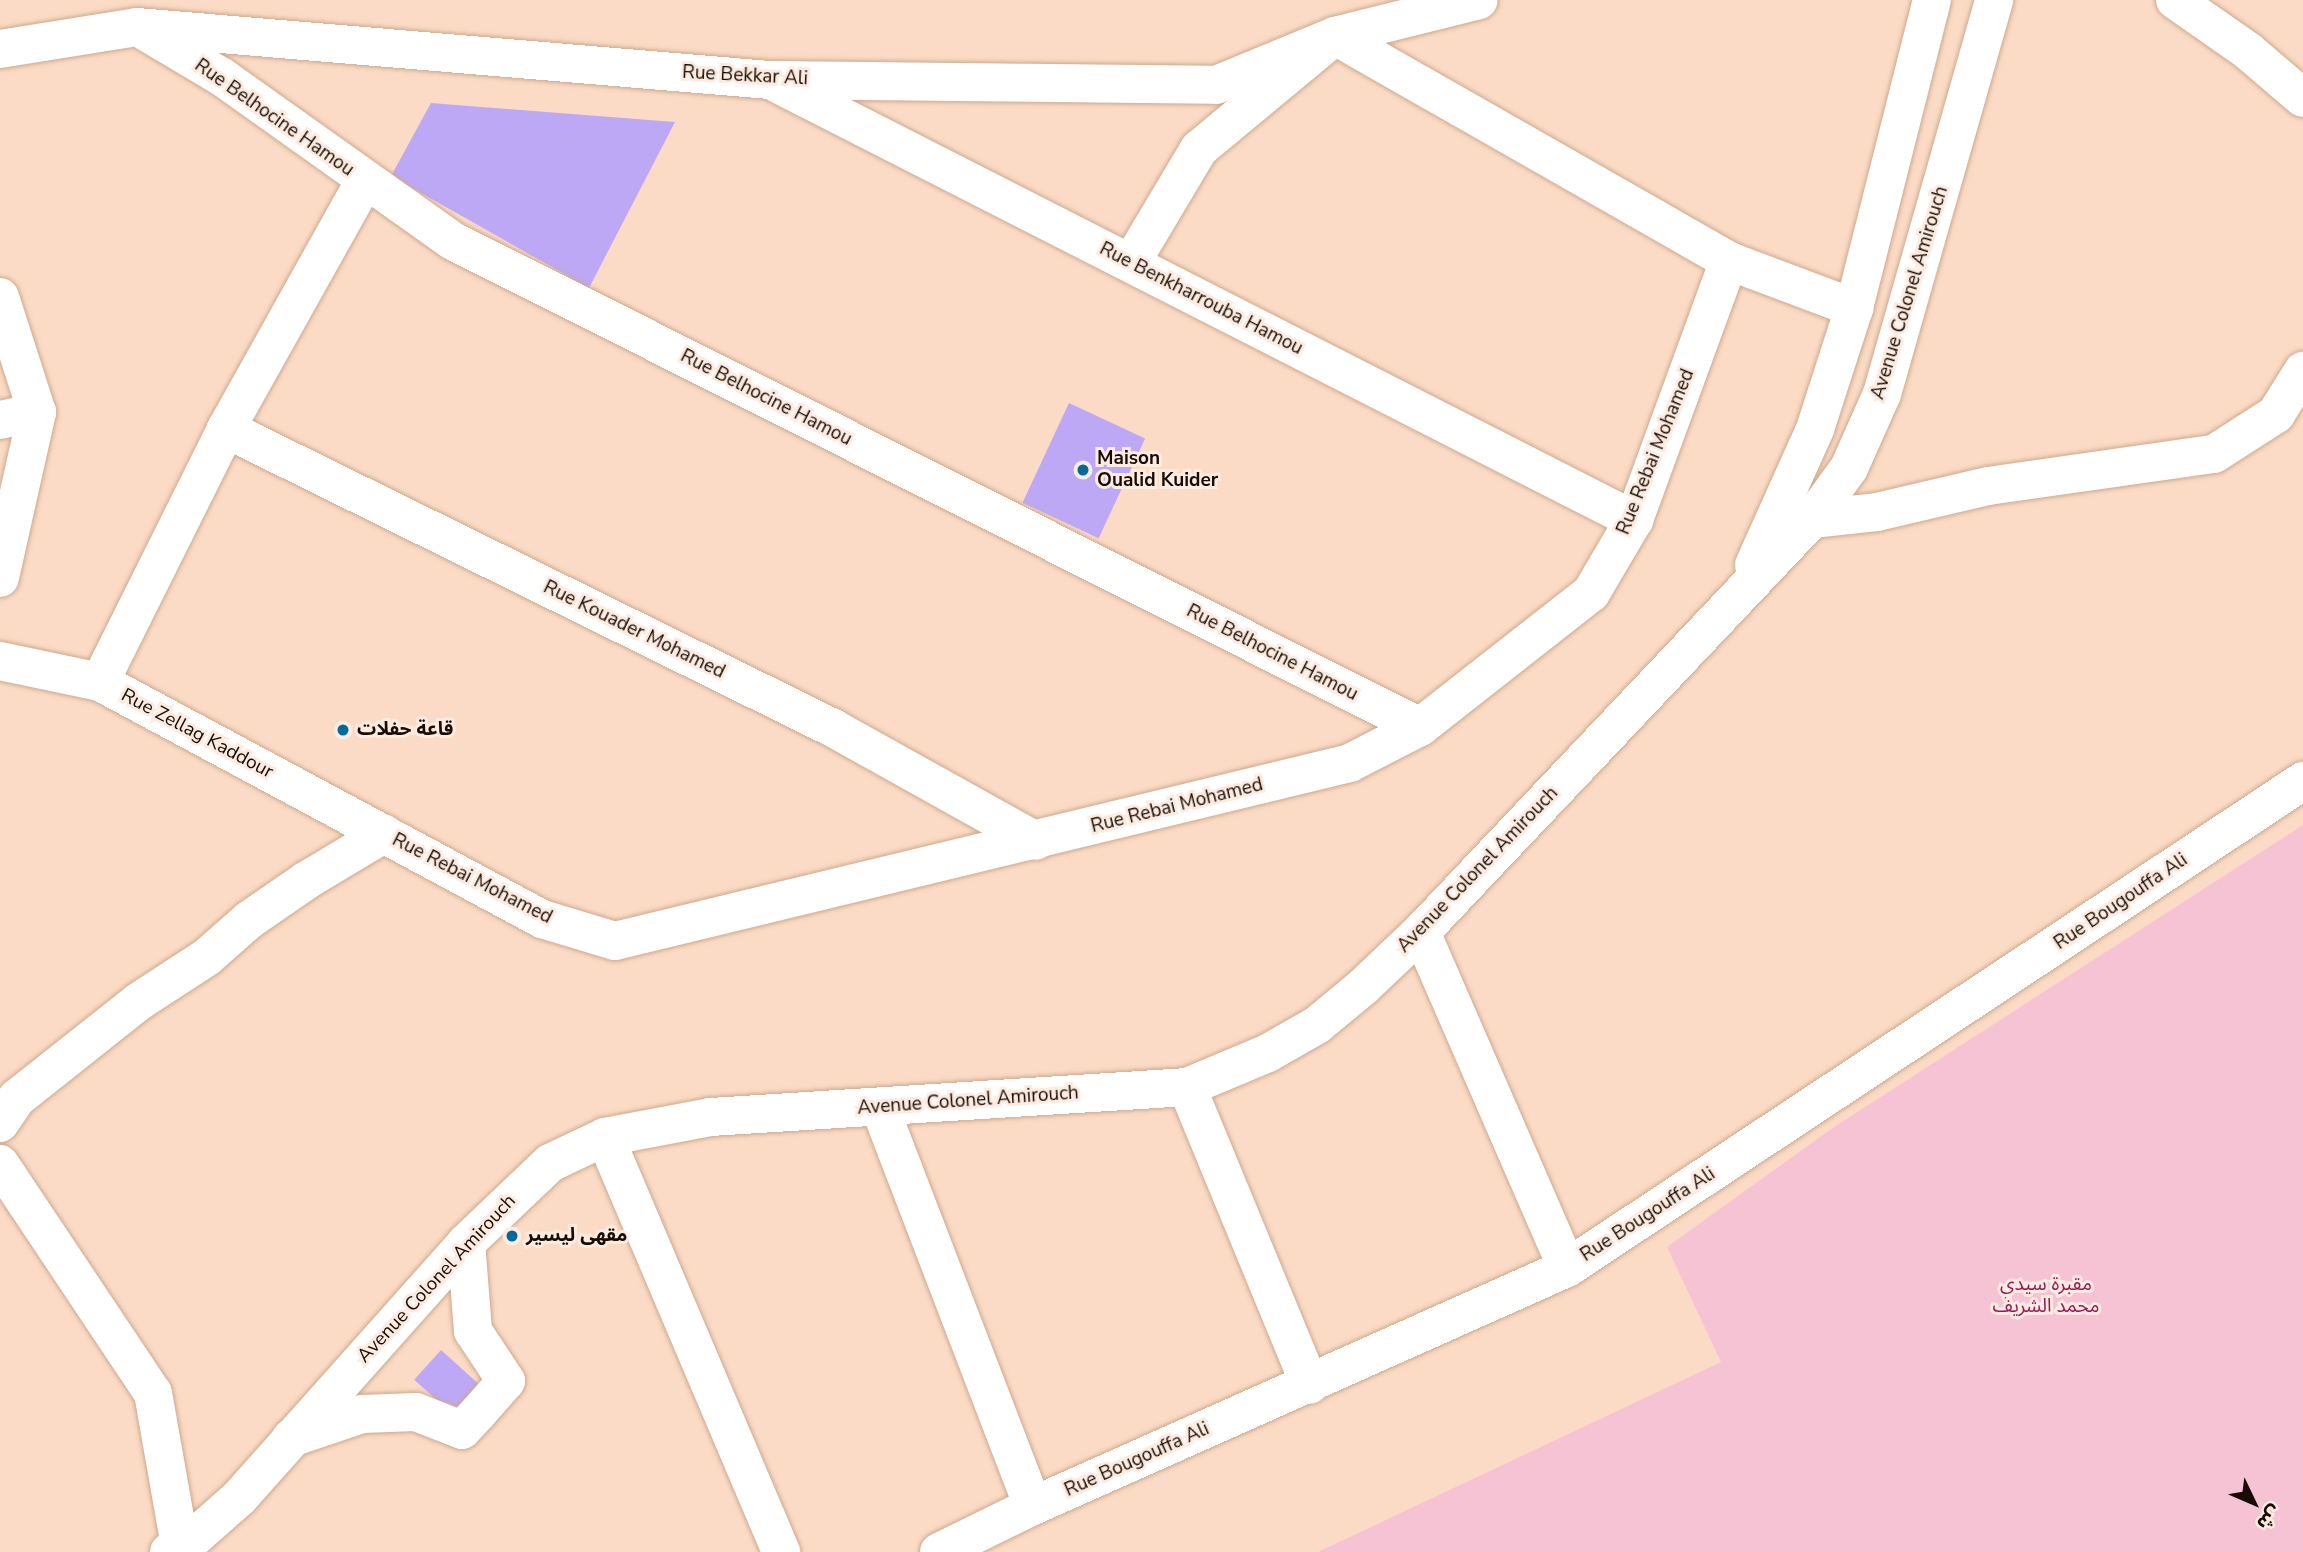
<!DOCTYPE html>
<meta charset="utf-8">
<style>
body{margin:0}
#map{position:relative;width:2303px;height:1552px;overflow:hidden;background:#fbdbc5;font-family:"Nunito Sans","Noto Sans Arabic",sans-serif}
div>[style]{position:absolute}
.green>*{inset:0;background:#f5c3d4}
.building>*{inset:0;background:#bda8f6;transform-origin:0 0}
.roads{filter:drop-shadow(0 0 2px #cea88e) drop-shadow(0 0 2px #cea88e)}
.minor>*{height:38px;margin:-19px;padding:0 19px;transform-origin:19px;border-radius:19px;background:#fff}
.major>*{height:38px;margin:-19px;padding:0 19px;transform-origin:19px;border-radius:19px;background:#fff}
.dots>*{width:19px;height:19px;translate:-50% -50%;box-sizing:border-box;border:4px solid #fcebe0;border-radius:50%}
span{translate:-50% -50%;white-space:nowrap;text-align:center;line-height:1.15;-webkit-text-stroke:6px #fcebe0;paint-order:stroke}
.street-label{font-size:19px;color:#190c04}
.poi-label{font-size:19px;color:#190c04;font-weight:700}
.left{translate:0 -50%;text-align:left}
.park-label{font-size:19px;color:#981859}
.north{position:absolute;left:2219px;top:1468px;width:70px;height:70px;-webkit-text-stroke:5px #fcebe0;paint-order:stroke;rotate:134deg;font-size:19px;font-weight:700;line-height:28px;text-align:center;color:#190c04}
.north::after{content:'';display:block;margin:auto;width:24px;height:32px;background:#190c04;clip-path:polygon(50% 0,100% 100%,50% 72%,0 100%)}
</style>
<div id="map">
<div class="green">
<i style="clip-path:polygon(2303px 825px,2303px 1552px,1318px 1552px,1721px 1362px,1667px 1247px,1831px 1129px)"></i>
</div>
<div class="building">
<i style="clip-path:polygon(431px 103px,675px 122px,589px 288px,391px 176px)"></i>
<i style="left:1069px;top:403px;width:84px;height:110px;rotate:25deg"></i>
<i style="left:441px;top:1350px;width:59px;height:40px;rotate:42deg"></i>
</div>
<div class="roads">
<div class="minor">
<i style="left:2175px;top:0;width:89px;rotate:34.9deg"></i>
<i style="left:2248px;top:51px;width:72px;rotate:40.5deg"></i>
<i style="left:146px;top:32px;width:88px;rotate:30.6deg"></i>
<i style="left:222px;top:77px;width:283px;rotate:35.4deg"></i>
<i style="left:453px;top:241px;width:1082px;rotate:26.68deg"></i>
<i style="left:0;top:49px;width:139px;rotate:-9.1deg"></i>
<i style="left:137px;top:27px;width:634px;rotate:4.79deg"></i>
<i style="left:769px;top:80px;width:447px;rotate:0.6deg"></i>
<i style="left:1216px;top:85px;width:129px;rotate:-22.4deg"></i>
<i style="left:1335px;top:36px;width:148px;rotate:-14deg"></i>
<i style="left:778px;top:84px;width:961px;rotate:26.99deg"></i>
<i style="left:1131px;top:263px;width:133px;rotate:-59.2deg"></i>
<i style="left:1199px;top:149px;width:177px;rotate:-39.7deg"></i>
<i style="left:1335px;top:36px;width:454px;rotate:29.7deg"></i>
<i style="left:1729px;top:261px;width:134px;rotate:20.6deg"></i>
<i style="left:0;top:297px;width:121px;rotate:72.2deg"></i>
<i style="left:37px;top:412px;width:170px;rotate:102.6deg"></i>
<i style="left:0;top:420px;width:38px;rotate:-12deg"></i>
<i style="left:226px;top:429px;width:677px;rotate:26.22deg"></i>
<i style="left:833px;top:728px;width:232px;rotate:29.1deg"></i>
<i style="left:1812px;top:519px;width:65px;rotate:-6.1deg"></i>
<i style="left:1877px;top:512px;width:114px;rotate:-13.2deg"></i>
<i style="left:1988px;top:486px;width:228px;rotate:-8.1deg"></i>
<i style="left:2214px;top:454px;width:74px;rotate:-32.8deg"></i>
<i style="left:2276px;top:414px;width:51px;rotate:-57.9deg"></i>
<i style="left:0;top:661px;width:102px;rotate:11.9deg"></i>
<i style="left:100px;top:682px;width:502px;rotate:28.2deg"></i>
<i style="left:542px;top:919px;width:76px;rotate:16.8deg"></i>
<i style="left:615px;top:941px;width:756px;rotate:-13.61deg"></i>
<i style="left:1350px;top:763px;width:79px;rotate:-27.2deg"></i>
<i style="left:1420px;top:727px;width:217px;rotate:-38.1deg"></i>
<i style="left:1591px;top:593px;width:85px;rotate:-59.5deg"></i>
<i style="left:1634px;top:520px;width:276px;rotate:-69.9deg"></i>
<i style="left:100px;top:682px;width:283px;rotate:-63.5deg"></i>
<i style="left:226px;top:429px;width:283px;rotate:-60.8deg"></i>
<i style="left:1421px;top:932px;width:366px;rotate:66.5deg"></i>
<i style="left:1187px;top:1087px;width:322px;rotate:67.6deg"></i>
<i style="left:880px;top:1108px;width:426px;rotate:69deg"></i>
<i style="left:0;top:1123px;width:30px;rotate:-56deg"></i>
<i style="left:17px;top:1098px;width:154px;rotate:-38.4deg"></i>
<i style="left:138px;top:1002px;width:82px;rotate:-33.1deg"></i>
<i style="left:207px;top:957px;width:56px;rotate:-41.4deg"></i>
<i style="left:249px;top:920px;width:70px;rotate:-34.6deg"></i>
<i style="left:307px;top:880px;width:90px;rotate:-30.9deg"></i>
<i style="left:605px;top:1137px;width:451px;rotate:67deg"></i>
<i style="left:0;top:1164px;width:275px;rotate:56.3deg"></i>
<i style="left:153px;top:1393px;width:161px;rotate:80deg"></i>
<i style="left:291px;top:1438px;width:75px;rotate:-18.7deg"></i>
<i style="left:362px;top:1414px;width:54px;rotate:-2.1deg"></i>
<i style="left:416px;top:1412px;width:49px;rotate:21.4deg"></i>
<i style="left:462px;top:1430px;width:22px;rotate:-47deg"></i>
<i style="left:477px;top:1414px;width:44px;rotate:-48.7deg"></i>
<i style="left:506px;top:1381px;width:60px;rotate:-123.4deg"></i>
<i style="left:473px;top:1331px;width:88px;rotate:-94.5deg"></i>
<i style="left:939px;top:1552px;width:105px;rotate:-26.1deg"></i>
<i style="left:1033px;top:1506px;width:585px;rotate:-24.02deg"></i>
<i style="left:1567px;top:1268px;width:883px;rotate:-33.49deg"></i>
</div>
<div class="major">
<i style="left:1754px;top:565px;width:149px;rotate:-65.8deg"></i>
<i style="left:1815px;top:429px;width:127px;rotate:-72.1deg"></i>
<i style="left:1854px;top:308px;width:318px;rotate:-75.8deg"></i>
<i style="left:169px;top:1552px;width:11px;rotate:-10deg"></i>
<i style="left:180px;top:1550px;width:79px;rotate:-41.4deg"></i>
<i style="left:239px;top:1498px;width:341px;rotate:-48.3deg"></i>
<i style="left:466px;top:1243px;width:116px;rotate:-43.6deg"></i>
<i style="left:550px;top:1163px;width:61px;rotate:-25.3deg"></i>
<i style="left:605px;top:1137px;width:108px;rotate:-10.7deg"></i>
<i style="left:711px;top:1117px;width:477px;rotate:-3.6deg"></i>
<i style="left:1187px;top:1087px;width:88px;rotate:-22.8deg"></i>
<i style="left:1268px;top:1053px;width:56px;rotate:-29.7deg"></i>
<i style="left:1317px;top:1025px;width:61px;rotate:-39.7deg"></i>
<i style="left:1364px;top:986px;width:79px;rotate:-43.5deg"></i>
<i style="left:1421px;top:932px;width:569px;rotate:-46.57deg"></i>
<i style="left:1812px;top:519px;width:63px;rotate:-54deg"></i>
<i style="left:1849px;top:468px;width:81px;rotate:-66deg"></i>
<i style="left:1882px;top:394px;width:410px;rotate:-74.1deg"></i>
</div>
</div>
<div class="dots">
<i style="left:1083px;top:470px;background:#006b98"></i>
<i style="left:343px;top:730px;background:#006b98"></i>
<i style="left:512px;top:1236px;background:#006b98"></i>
</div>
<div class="street-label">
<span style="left:745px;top:76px;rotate:3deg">Rue Bekkar Ali</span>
<span style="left:274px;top:118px;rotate:35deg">Rue Belhocine Hamou</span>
<span style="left:1910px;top:293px;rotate:-73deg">Avenue Colonel Amirouch</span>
<span style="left:1201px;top:299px;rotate:27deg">Rue Benkharrouba Hamou</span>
<span style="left:766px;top:398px;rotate:27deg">Rue Belhocine Hamou</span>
<span style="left:1656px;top:452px;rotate:-68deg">Rue Rebai Mohamed</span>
<span style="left:634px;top:630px;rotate:26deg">Rue Kouader Mohamed</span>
<span style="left:1272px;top:653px;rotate:27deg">Rue Belhocine Hamou</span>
<span style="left:197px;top:734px;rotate:28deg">Rue Zellag Kaddour</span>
<span style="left:1177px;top:806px;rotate:-14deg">Rue Rebai Mohamed</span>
<span style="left:1478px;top:870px;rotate:-46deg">Avenue Colonel Amirouch</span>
<span style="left:472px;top:879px;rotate:27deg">Rue Rebai Mohamed</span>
<span style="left:2121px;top:902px;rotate:-34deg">Rue Bougouffa Ali</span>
<span style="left:968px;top:1101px;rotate:-4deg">Avenue Colonel Amirouch</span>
<span style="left:1648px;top:1215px;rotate:-33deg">Rue Bougouffa Ali</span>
<span style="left:437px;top:1279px;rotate:-47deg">Avenue Colonel Amirouch</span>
<span style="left:1137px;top:1460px;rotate:-24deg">Rue Bougouffa Ali</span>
</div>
<div class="poi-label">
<span class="left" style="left:1097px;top:470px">Maison<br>Oualid Kuider</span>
<span class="left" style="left:357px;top:730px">قاعة حفلات</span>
<span class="left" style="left:526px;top:1236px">مقهى ليسير</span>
</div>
<div class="park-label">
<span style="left:2046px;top:1296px">مقبرة سيدي<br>محمد الشريف</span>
</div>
<div class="north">ش</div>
</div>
